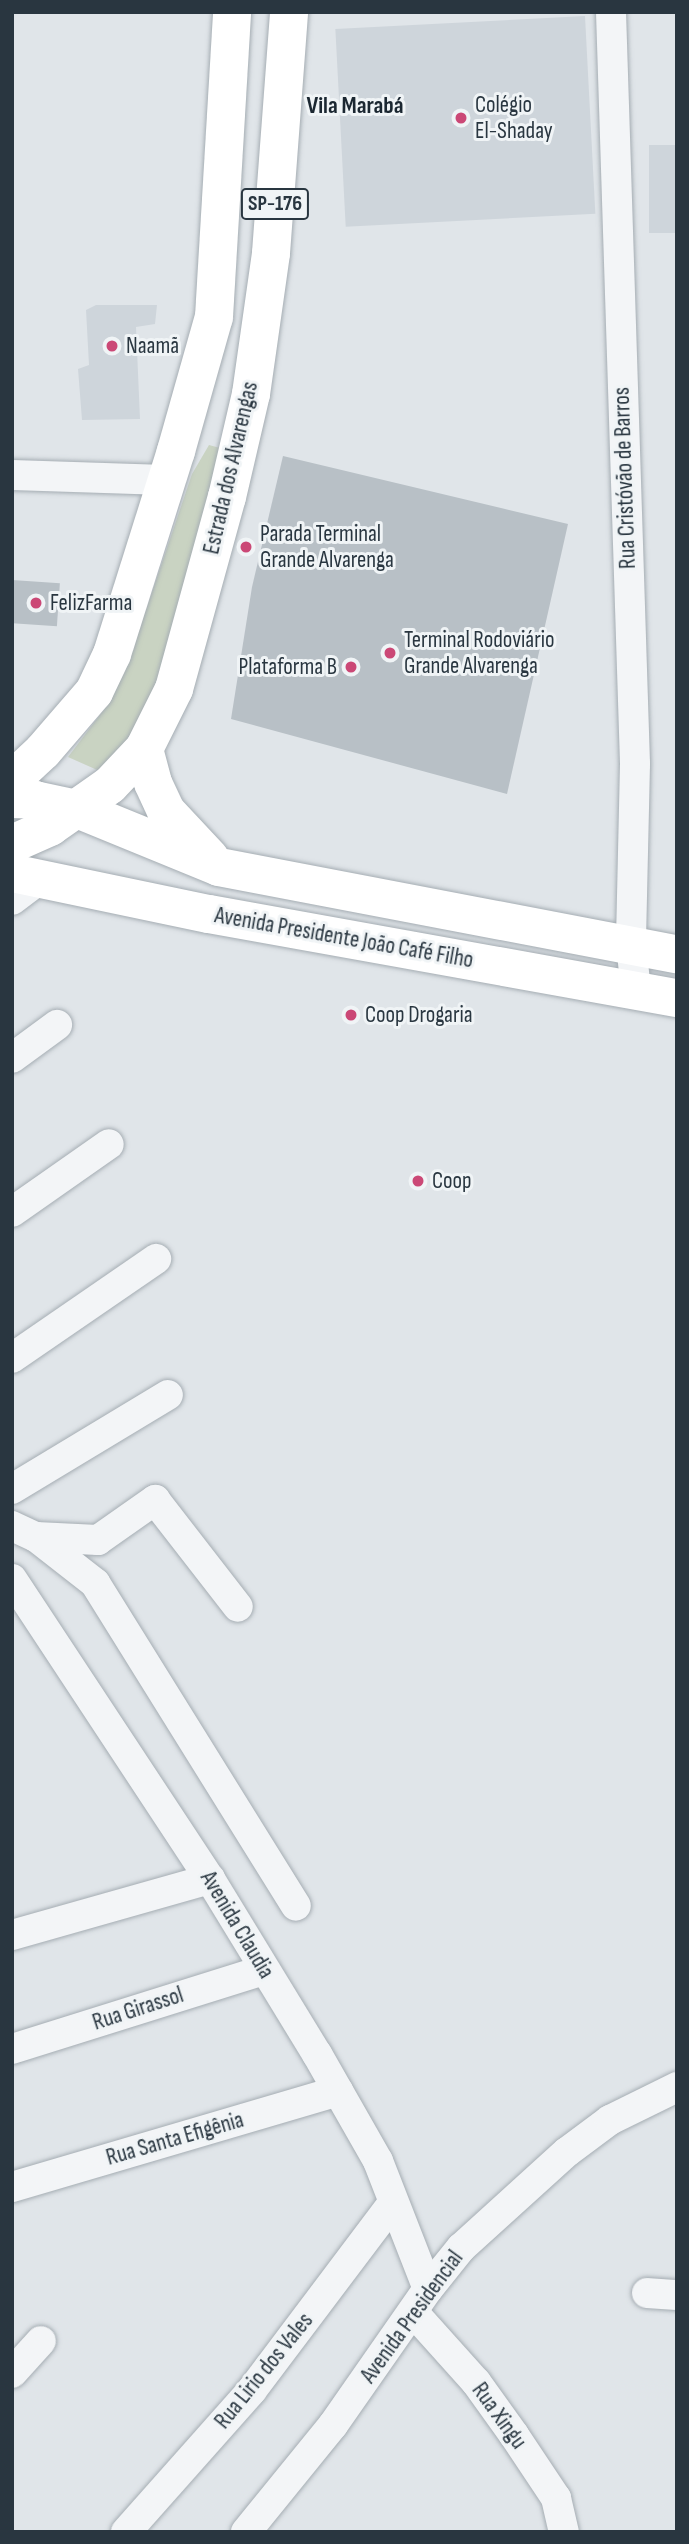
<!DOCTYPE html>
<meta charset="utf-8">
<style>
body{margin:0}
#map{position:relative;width:689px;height:2544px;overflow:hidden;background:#e0e5e9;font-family:"Sofia Sans Condensed",sans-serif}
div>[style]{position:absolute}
.built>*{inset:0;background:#ced5db;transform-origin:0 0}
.green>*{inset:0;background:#c9d3c2}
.building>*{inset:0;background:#b8c0c6;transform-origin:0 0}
.roads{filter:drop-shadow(0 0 2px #a5adb3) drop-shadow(0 0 2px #a5adb3)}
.street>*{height:30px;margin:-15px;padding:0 15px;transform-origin:15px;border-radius:15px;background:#f3f5f7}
.primary>*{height:38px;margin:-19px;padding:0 19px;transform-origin:19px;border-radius:19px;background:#fff}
.dots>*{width:19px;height:19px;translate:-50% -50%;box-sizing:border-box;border:4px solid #f0f4f6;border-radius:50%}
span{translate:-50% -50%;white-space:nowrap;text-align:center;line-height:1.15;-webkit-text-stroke:6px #f0f4f6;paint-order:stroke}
.shield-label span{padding:2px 5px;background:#f0f4f6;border:2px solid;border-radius:5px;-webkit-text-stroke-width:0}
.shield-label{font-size:21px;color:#293640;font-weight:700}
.poi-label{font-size:23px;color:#293640}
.left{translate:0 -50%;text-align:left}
.right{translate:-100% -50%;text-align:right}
.street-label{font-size:23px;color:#293640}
.neighbourhood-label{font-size:24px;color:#1b2731;font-weight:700}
.frame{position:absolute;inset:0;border:14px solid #293640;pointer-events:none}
</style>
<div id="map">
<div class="built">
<i style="left:585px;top:16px;width:198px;height:250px;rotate:87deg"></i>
<i style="left:677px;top:145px;width:88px;height:28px;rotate:90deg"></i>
<i style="clip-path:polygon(96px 305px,157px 305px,155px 324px,136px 327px,140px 419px,82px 420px,78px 369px,89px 365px,86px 310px)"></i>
</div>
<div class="green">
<i style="clip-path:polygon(209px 445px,220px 448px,154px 711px,104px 773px,68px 757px,109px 703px,146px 610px,192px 474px)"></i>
</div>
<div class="building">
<i style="clip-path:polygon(283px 456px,568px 524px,507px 794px,231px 719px,252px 587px)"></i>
<i style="left:12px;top:580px;width:48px;height:43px;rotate:4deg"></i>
</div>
<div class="roads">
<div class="street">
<i style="left:611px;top:12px;width:752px;rotate:88.17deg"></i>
<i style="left:635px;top:764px;width:180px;rotate:91.3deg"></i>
<i style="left:631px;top:944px;width:47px;rotate:83.9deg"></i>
<i style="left:12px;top:475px;width:154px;rotate:1.9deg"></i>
<i style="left:12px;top:900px;width:38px;rotate:-37deg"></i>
<i style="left:12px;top:1058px;width:56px;rotate:-36.3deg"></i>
<i style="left:12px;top:1212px;width:118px;rotate:-35deg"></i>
<i style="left:12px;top:1358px;width:175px;rotate:-34.5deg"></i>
<i style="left:12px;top:1489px;width:182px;rotate:-31.1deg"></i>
<i style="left:12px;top:1526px;width:26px;rotate:25deg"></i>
<i style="left:36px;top:1537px;width:75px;rotate:37.9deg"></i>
<i style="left:95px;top:1583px;width:380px;rotate:58.1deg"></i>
<i style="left:36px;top:1537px;width:62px;rotate:2.8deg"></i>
<i style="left:98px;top:1540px;width:70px;rotate:-35.1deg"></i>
<i style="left:155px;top:1500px;width:135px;rotate:52.2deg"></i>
<i style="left:12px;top:1579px;width:359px;rotate:56.6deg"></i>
<i style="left:210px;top:1879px;width:205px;rotate:58.6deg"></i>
<i style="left:317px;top:2054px;width:123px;rotate:60.3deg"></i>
<i style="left:378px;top:2161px;width:137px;rotate:68.7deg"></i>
<i style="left:12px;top:1935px;width:206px;rotate:-15.8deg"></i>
<i style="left:12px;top:2049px;width:264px;rotate:-17.4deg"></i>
<i style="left:12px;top:2187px;width:340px;rotate:-16.4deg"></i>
<i style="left:647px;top:2293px;width:30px;rotate:4deg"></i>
<i style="left:414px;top:2313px;width:93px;rotate:48.1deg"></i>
<i style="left:476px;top:2382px;width:65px;rotate:54.4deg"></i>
<i style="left:514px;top:2435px;width:76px;rotate:56.3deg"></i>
<i style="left:556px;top:2498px;width:35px;rotate:77deg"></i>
<i style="left:12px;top:2373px;width:43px;rotate:-47.8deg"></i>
<i style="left:126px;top:2532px;width:190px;rotate:-48.4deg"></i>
<i style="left:252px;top:2390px;width:234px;rotate:-53deg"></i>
<i style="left:246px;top:2532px;width:138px;rotate:-50.9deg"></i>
<i style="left:333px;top:2425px;width:166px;rotate:-55.1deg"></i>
<i style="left:428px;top:2289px;width:53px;rotate:-51.2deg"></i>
<i style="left:461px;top:2248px;width:143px;rotate:-42.2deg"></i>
<i style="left:567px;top:2152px;width:54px;rotate:-36.7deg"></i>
<i style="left:610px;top:2120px;width:75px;rotate:-26.2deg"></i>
</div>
<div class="primary">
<i style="left:144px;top:749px;width:35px;rotate:75deg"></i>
<i style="left:153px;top:783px;width:31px;rotate:65deg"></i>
<i style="left:166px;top:811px;width:64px;rotate:46.9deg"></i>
<i style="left:12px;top:780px;width:42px;rotate:-43.1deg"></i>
<i style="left:43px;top:751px;width:78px;rotate:-49.2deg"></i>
<i style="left:94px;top:692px;width:42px;rotate:-64.7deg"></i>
<i style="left:112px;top:654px;width:213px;rotate:-72.5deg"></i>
<i style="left:176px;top:451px;width:139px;rotate:-74.2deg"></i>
<i style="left:214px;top:317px;width:306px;rotate:-86.6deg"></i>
<i style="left:12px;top:799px;width:23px;rotate:2deg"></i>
<i style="left:35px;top:800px;width:43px;rotate:12.1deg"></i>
<i style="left:77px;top:809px;width:153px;rotate:22.2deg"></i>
<i style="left:219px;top:867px;width:466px;rotate:10.8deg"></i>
<i style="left:12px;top:844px;width:42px;rotate:-24.1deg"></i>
<i style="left:50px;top:827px;width:73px;rotate:-35deg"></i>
<i style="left:110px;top:785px;width:50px;rotate:-46.6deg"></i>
<i style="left:144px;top:749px;width:67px;rotate:-63.4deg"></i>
<i style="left:174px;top:689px;width:199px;rotate:-74.6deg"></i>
<i style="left:227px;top:497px;width:106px;rotate:-76.9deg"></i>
<i style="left:251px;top:394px;width:142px;rotate:-81.9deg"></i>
<i style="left:271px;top:253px;width:242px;rotate:-85.7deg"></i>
<i style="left:12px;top:873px;width:201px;rotate:11.8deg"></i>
<i style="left:209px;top:914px;width:475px;rotate:10.2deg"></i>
</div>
</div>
<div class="dots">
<i style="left:461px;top:118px;background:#cb4876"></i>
<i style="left:112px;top:346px;background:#cb4876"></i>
<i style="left:246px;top:547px;background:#cb4876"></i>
<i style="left:36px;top:603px;background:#cb4876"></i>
<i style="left:390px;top:653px;background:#cb4876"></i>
<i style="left:351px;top:667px;background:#cb4876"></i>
<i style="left:351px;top:1015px;background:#cb4876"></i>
<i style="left:418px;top:1181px;background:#cb4876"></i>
</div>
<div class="shield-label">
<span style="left:275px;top:204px">SP-176</span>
</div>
<div class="poi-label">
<span class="left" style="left:475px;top:118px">Colégio<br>El-Shaday</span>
<span class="left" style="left:126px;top:346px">Naamã</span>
<span class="left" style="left:260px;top:547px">Parada Terminal<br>Grande Alvarenga</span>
<span class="left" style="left:50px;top:603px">FelizFarma</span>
<span class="left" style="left:404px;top:653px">Terminal Rodoviário<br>Grande Alvarenga</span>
<span class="right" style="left:337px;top:667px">Plataforma B</span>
<span class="left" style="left:365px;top:1015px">Coop Drogaria</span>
<span class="left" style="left:432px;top:1181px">Coop</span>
</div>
<div class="street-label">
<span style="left:231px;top:468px;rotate:-77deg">Estrada dos Alvarengas</span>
<span style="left:625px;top:478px;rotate:-92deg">Rua Cristóvão de Barros</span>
<span style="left:344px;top:938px;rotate:10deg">Avenida Presidente João Café Filho</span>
<span style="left:237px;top:1925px;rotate:59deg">Avenida Claudia</span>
<span style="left:138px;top:2009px;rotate:-18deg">Rua Girassol</span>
<span style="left:175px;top:2139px;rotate:-16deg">Rua Santa Efigênia</span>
<span style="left:412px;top:2317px;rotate:-54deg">Avenida Presidencial</span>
<span style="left:264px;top:2371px;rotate:-51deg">Rua Lirio dos Vales</span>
<span style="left:499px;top:2416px;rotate:54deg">Rua Xingu</span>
</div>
<div class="neighbourhood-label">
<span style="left:355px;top:106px">Vila Marabá</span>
</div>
<div class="frame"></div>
</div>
